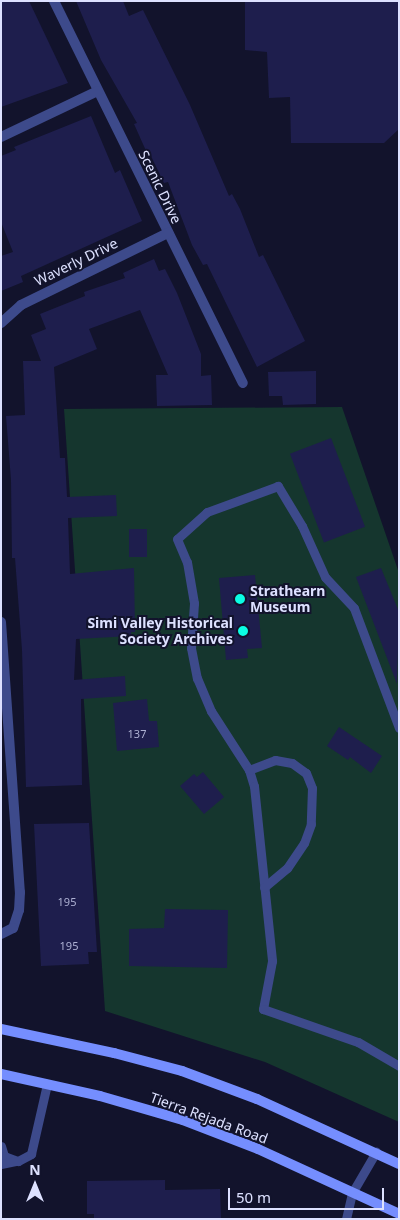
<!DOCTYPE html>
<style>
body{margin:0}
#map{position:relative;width:400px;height:1220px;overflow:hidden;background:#12132c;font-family:"Noto Sans",sans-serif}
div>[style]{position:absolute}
.green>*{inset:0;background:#15362e}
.building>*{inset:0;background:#1e1e4d;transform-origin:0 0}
.lane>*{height:9px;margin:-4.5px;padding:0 4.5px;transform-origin:4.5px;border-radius:4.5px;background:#3d4a8b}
.street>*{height:10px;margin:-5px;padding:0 5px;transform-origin:5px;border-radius:5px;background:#3d4a8b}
.secondary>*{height:10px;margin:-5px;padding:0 5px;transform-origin:5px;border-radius:5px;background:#758efe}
.dots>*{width:14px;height:14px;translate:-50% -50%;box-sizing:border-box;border:2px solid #12132c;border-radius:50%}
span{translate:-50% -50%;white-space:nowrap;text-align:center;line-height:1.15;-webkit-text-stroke:4px #12132c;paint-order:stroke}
.number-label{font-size:11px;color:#adb0d2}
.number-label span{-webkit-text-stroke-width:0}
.street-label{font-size:14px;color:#dde1ff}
.poi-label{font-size:14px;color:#dde1ff;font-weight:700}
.left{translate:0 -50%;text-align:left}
.right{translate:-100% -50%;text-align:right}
.frame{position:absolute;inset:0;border:2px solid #dde1ff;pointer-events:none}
.north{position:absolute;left:10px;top:1160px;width:50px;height:50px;-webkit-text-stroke:4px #12132c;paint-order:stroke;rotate:0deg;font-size:14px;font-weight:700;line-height:20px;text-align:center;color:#dde1ff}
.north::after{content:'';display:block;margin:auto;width:18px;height:22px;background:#dde1ff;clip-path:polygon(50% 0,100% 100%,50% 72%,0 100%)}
.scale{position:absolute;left:228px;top:1188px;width:156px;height:22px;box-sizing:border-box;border:2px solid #dde1ff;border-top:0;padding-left:6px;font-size:15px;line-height:18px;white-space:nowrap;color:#dde1ff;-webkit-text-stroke:4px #12132c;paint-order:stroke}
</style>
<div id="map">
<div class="green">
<i style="clip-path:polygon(342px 407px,399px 573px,399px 1122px,265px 1062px,105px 1011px,64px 409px)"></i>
</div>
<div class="building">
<i style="clip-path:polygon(1px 1px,29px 1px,68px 83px,1px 107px)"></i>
<i style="clip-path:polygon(76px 1px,123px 1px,129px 16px,143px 10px,190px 105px,229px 196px,232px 194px,240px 209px,259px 257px,263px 255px,305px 341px,257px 367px,207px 264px,203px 265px,192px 245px,168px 182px,164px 183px,149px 152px,147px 153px,134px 124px,137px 123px,101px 60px)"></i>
<i style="clip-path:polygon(245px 1px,399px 1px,399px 129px,384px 143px,291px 143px,290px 97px,269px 98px,267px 52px,245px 50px)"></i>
<i style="clip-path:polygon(91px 116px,115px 173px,120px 170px,142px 221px,21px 276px,23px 282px,1px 291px,1px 256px,13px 252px,1px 222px,1px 156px,16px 150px,14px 147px)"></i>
<i style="clip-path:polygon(154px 259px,159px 271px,165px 269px,177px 293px,201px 354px,201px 376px,211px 375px,212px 405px,157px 406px,156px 375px,168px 375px,140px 310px,89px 329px,97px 349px,54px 367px,60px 458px,65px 458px,67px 497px,116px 495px,117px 516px,68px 518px,70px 574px,134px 568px,135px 632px,131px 632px,131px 636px,76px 639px,74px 680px,125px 676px,126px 696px,81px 699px,82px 785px,26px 787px,22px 650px,15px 558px,12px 558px,11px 480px,6px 416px,25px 415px,23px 361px,41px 361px,31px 335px,46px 329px,40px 314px,85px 296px,84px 292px,125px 278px,123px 273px)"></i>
<i style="clip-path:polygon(316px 371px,316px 404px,283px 405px,282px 396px,269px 396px,268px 372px)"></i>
<i style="left:331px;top:438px;width:95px;height:44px;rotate:69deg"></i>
<i style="left:129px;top:529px;width:18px;height:28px"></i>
<i style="clip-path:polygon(381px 568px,399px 612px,397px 684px,356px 577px)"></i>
<i style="clip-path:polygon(255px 575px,262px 648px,247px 649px,248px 658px,226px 660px,219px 578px)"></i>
<i style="clip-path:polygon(147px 699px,149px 721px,157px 721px,159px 747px,117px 751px,113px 703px)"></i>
<i style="clip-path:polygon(339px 727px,382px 756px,371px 773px,350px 757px,348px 760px,327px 746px)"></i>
<i style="clip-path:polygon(203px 772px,224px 797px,204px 814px,180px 786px,194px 774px,197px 777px)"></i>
<i style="clip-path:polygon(89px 823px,97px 952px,88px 952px,89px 964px,41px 966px,34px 824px)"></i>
<i style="clip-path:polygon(165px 909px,228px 910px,227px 968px,129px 966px,129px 929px,164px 928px)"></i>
<i style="clip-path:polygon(165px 1180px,165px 1190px,220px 1189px,221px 1219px,94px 1219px,94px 1214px,87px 1214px,87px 1181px)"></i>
</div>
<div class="lane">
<i style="left:399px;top:728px;width:128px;rotate:-110.6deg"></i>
<i style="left:354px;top:608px;width:42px;rotate:-133.1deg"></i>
<i style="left:325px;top:577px;width:56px;rotate:-114.3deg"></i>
<i style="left:302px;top:526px;width:47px;rotate:-121deg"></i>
<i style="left:278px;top:486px;width:76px;rotate:159.9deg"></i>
<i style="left:207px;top:512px;width:40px;rotate:138deg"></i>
<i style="left:177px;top:539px;width:25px;rotate:67deg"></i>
<i style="left:187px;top:562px;width:42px;rotate:80.3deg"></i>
<i style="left:194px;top:603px;width:45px;rotate:93.8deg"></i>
<i style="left:191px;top:648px;width:31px;rotate:79deg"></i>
<i style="left:197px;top:678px;width:36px;rotate:67deg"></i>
<i style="left:211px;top:711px;width:70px;rotate:57.2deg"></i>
<i style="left:249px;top:770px;width:17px;rotate:73deg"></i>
<i style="left:254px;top:786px;width:176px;rotate:84.1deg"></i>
<i style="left:272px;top:961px;width:49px;rotate:100.6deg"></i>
<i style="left:263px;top:1009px;width:101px;rotate:19.2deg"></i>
<i style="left:358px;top:1042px;width:48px;rotate:30.3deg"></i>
<i style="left:249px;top:770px;width:28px;rotate:-21deg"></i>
<i style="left:275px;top:760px;width:17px;rotate:10deg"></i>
<i style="left:292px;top:763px;width:17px;rotate:36deg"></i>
<i style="left:306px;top:773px;width:16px;rotate:68deg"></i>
<i style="left:312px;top:788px;width:36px;rotate:92deg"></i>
<i style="left:311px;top:824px;width:20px;rotate:110deg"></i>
<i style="left:304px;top:843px;width:30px;rotate:124deg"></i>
<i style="left:287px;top:868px;width:30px;rotate:140deg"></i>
<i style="left:1px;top:1146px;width:10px;rotate:73deg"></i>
<i style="left:4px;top:1156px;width:15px;rotate:20deg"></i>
<i style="left:18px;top:1161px;width:15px;rotate:-28deg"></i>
<i style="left:31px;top:1154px;width:72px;rotate:-77.1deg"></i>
<i style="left:1px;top:1164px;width:16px;rotate:-11deg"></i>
<i style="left:346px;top:1219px;width:27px;rotate:-77deg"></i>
<i style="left:352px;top:1193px;width:48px;rotate:-59.7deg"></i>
</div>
<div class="street">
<i style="left:54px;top:1px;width:426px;rotate:63.7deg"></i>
<i style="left:1px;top:137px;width:107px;rotate:-25.4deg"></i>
<i style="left:1px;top:323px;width:27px;rotate:-42deg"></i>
<i style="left:21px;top:305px;width:164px;rotate:-26.1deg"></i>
<i style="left:1px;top:622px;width:271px;rotate:86deg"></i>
<i style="left:20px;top:892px;width:18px;rotate:93deg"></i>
<i style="left:19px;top:910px;width:19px;rotate:108deg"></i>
<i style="left:13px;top:928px;width:13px;rotate:153deg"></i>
</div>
<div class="secondary">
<i style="left:1px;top:1029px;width:116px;rotate:12deg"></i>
<i style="left:114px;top:1053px;width:70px;rotate:14.8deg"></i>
<i style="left:182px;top:1071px;width:80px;rotate:20.5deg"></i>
<i style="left:257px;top:1099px;width:156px;rotate:24.6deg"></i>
<i style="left:1px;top:1074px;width:101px;rotate:12.5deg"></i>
<i style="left:100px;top:1096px;width:86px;rotate:16.1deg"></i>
<i style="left:183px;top:1120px;width:80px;rotate:21.1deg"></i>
<i style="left:258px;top:1149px;width:155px;rotate:24.7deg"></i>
</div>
<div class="dots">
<i style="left:240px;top:599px;background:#0bfde3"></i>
<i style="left:243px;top:631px;background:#0bfde3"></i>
</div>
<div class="number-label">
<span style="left:137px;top:734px">137</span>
<span style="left:67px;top:902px">195</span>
<span style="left:69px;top:946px">195</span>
</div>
<div class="street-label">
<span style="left:160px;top:187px;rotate:64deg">Scenic Drive</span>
<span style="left:76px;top:262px;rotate:-26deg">Waverly Drive</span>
<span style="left:209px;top:1118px;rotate:20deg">Tierra Rejada Road</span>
</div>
<div class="poi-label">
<span class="left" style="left:250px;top:599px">Strathearn<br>Museum</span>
<span class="right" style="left:233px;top:631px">Simi Valley Historical<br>Society Archives</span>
</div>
<div class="frame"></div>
<div class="north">N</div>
<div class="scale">50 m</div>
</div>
